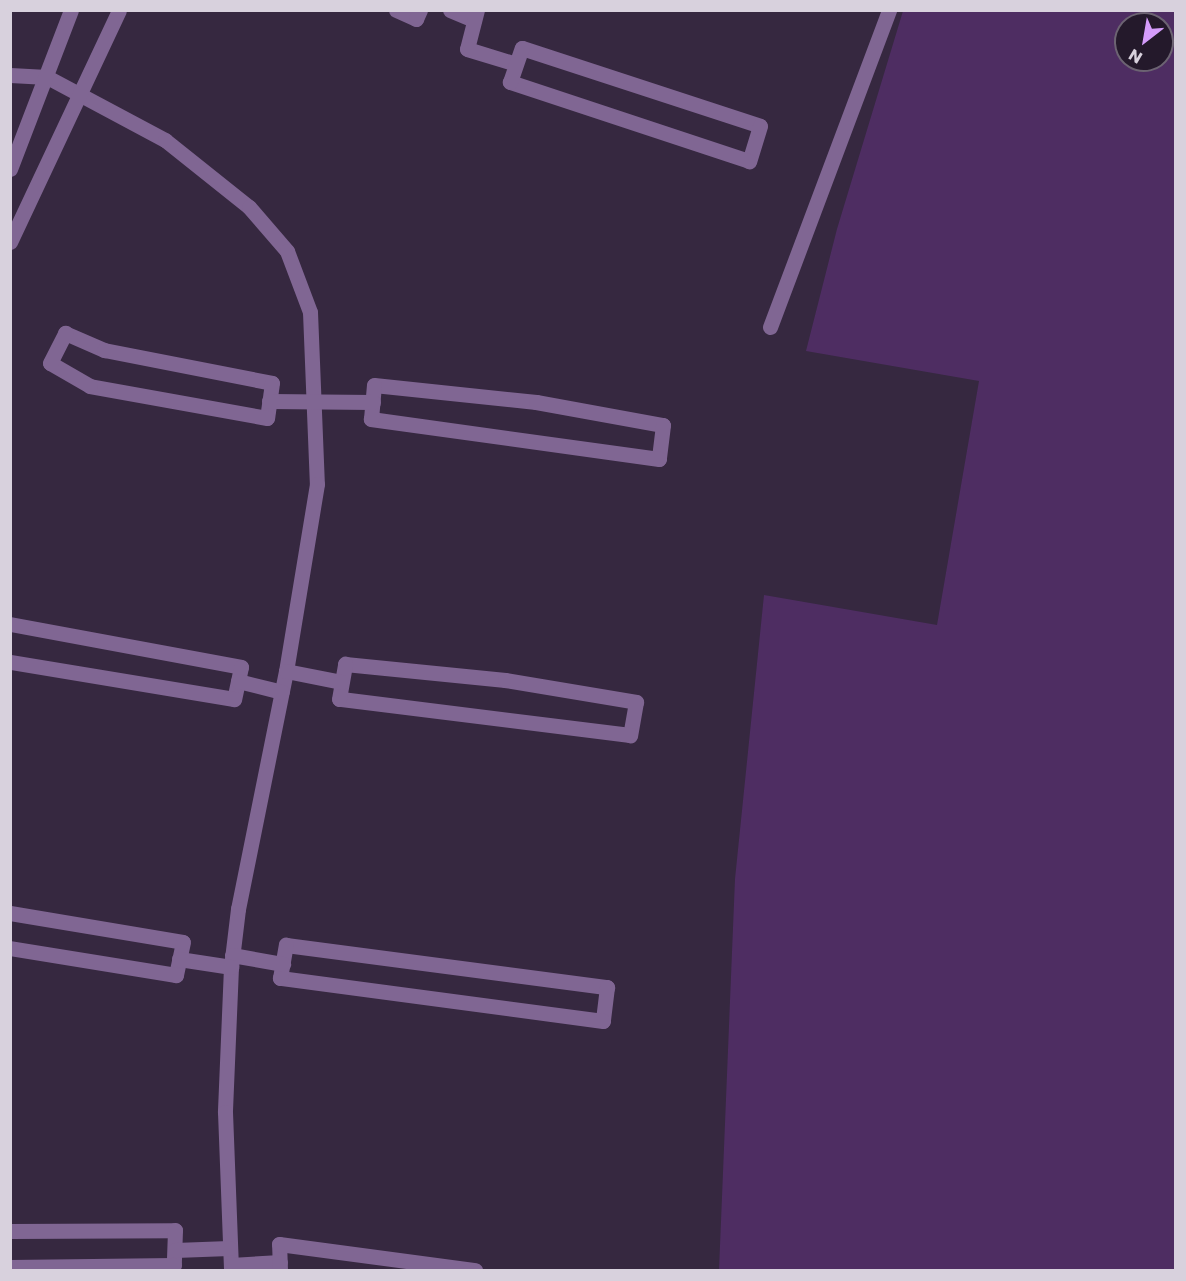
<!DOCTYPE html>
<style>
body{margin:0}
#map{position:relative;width:1186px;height:1281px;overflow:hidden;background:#2d2335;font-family:Poppins,sans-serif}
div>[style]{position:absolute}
.built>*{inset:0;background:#362840}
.green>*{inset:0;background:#4e2d62}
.minor>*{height:15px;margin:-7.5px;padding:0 7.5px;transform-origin:7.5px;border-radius:7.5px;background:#806693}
span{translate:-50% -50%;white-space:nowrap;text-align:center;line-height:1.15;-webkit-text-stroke:6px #24192b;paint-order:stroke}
.frame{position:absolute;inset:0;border:12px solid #d8d1dd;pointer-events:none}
.north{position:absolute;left:1114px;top:12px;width:60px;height:60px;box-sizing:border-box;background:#24192b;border:2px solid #6c6372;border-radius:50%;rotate:211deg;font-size:16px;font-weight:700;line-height:24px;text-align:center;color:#d8d1dd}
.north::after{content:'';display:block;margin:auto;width:21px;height:27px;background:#d59cfb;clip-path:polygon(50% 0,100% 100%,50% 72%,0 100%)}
</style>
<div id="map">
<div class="built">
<i style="clip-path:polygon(evenodd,11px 11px,1175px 11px,1175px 1270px,11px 1270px,11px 11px,1126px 24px,1162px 24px,1162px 60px,1126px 60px,1126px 24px)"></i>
</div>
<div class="green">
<i style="clip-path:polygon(evenodd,903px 11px,1175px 11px,1175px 1270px,719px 1270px,735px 879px,764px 595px,937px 625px,979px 381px,806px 351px,837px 229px,903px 11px,1126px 24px,1162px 24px,1162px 60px,1126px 60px,1126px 24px)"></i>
</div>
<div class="minor">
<i style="left:396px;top:10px;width:22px;rotate:24deg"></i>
<i style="left:416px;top:19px;width:10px;rotate:-66deg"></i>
<i style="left:450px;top:10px;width:26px;rotate:23deg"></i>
<i style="left:477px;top:10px;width:40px;rotate:104.4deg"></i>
<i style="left:467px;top:49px;width:51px;rotate:17deg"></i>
<i style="left:522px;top:48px;width:250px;rotate:18.1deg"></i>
<i style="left:760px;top:126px;width:37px;rotate:107deg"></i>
<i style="left:749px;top:161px;width:252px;rotate:-161.7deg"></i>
<i style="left:510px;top:82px;width:36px;rotate:-71deg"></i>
<i style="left:10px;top:75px;width:37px;rotate:3deg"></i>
<i style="left:47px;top:77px;width:134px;rotate:28.1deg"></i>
<i style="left:165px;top:140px;width:107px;rotate:38.6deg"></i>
<i style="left:249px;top:207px;width:58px;rotate:49.2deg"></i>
<i style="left:287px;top:251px;width:65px;rotate:69.3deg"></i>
<i style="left:310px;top:312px;width:172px;rotate:87.7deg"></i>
<i style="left:317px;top:484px;width:190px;rotate:99.4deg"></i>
<i style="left:286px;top:671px;width:243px;rotate:101.4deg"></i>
<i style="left:238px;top:909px;width:58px;rotate:96.9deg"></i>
<i style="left:231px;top:967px;width:145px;rotate:92.4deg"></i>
<i style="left:225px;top:1112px;width:158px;rotate:87.8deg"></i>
<i style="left:10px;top:169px;width:170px;rotate:-69deg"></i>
<i style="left:10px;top:242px;width:256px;rotate:-64.8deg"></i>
<i style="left:770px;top:327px;width:339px;rotate:-69.4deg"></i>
<i style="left:65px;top:333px;width:43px;rotate:23.6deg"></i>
<i style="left:104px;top:350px;width:171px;rotate:11.1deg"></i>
<i style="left:272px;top:383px;width:35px;rotate:98deg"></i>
<i style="left:267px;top:418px;width:180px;rotate:-169.8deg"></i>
<i style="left:90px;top:386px;width:46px;rotate:-150.1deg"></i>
<i style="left:50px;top:363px;width:34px;rotate:-63deg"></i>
<i style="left:374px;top:385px;width:163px;rotate:6deg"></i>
<i style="left:536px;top:402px;width:129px;rotate:10.3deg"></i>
<i style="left:663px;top:425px;width:34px;rotate:97deg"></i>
<i style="left:659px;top:459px;width:291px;rotate:-172.1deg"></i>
<i style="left:371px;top:419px;width:34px;rotate:-85deg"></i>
<i style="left:269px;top:401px;width:104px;rotate:0.6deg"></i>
<i style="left:10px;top:624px;width:235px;rotate:10.5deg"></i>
<i style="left:241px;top:667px;width:33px;rotate:102deg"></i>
<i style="left:234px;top:699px;width:227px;rotate:-170.6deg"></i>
<i style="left:345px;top:664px;width:161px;rotate:5.7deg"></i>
<i style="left:505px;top:680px;width:133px;rotate:9.5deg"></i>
<i style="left:636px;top:702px;width:34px;rotate:100deg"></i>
<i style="left:630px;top:735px;width:293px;rotate:-172.9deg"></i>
<i style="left:339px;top:699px;width:36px;rotate:-80deg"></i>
<i style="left:286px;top:671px;width:56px;rotate:11.3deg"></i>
<i style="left:238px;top:681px;width:45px;rotate:14deg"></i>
<i style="left:10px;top:913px;width:175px;rotate:9.5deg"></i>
<i style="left:183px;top:942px;width:34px;rotate:102deg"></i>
<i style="left:176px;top:975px;width:168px;rotate:-170.8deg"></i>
<i style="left:286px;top:945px;width:324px;rotate:7.5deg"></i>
<i style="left:607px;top:987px;width:34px;rotate:97deg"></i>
<i style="left:603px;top:1021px;width:326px;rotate:-172.4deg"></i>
<i style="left:280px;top:978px;width:34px;rotate:-80deg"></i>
<i style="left:232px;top:955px;width:52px;rotate:10deg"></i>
<i style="left:179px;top:959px;width:53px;rotate:8.7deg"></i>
<i style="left:10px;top:1231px;width:165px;rotate:-0.3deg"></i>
<i style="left:175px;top:1230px;width:35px;rotate:92deg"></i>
<i style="left:174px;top:1265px;width:164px;rotate:179.3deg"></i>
<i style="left:175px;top:1250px;width:54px;rotate:-2.1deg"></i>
<i style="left:231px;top:1265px;width:49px;rotate:-3.5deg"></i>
<i style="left:280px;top:1270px;width:26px;rotate:-92deg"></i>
<i style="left:279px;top:1244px;width:198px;rotate:7.6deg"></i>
</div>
<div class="frame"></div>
<div class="north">N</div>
</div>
